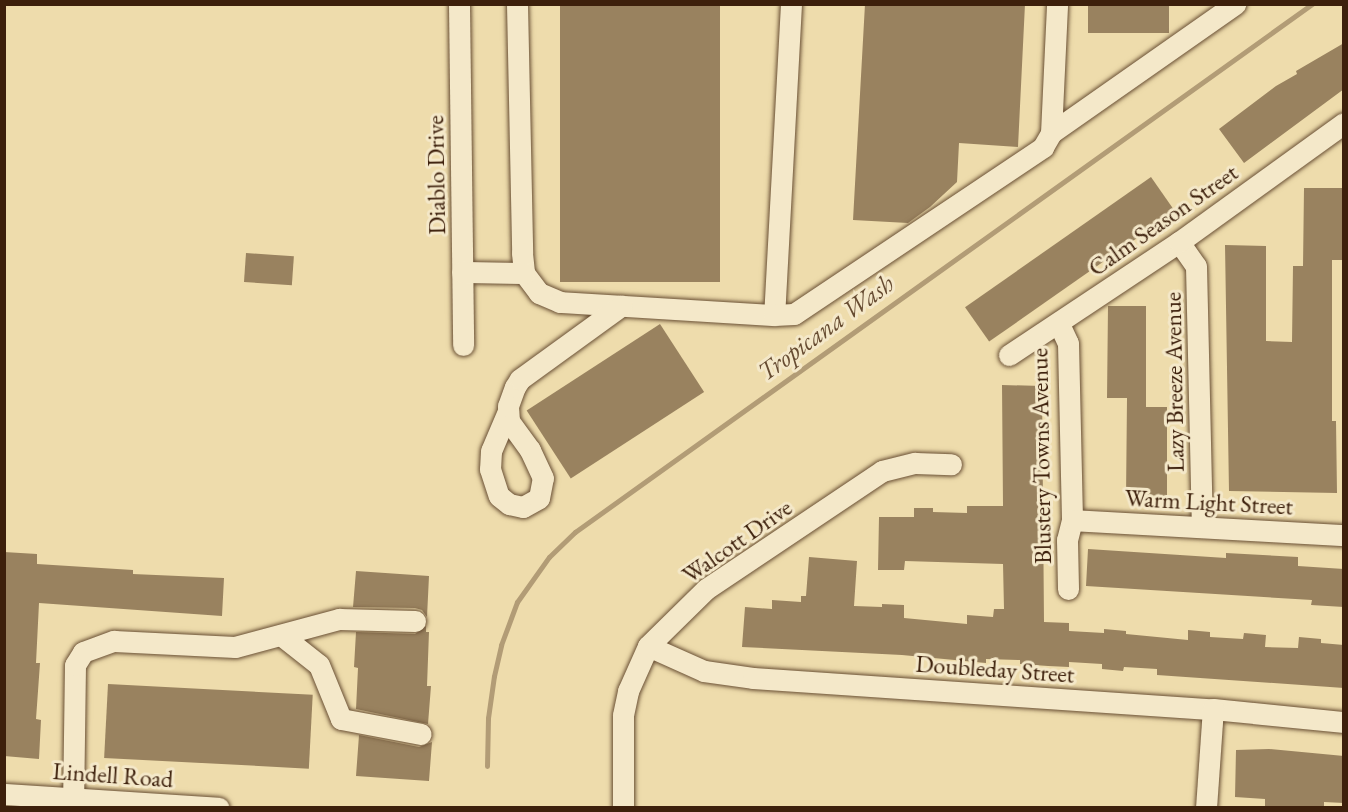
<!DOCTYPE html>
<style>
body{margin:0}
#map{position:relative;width:1348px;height:812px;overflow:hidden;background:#eedcac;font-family:"EB Garamond",serif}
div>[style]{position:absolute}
.stream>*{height:5px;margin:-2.5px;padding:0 2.5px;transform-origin:2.5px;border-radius:2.5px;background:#b29c76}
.building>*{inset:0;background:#99825f;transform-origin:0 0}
.roads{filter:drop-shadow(0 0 2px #694f34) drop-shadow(0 0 2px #694f34)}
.minor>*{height:21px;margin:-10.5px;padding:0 10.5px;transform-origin:10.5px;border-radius:10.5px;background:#f4e8c9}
span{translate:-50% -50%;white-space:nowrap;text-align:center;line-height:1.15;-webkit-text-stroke:6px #f4e8c9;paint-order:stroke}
.street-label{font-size:24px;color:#3d200c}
.water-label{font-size:26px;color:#664b31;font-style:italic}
.frame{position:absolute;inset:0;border:6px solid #3d200c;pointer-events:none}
</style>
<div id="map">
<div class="stream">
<i style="left:487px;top:766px;width:48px;rotate:-88.8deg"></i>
<i style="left:488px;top:718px;width:42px;rotate:-81.9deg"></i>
<i style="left:494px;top:676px;width:32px;rotate:-77deg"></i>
<i style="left:501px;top:645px;width:46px;rotate:-69.6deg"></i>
<i style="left:517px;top:602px;width:55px;rotate:-54.6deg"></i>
<i style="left:549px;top:557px;width:36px;rotate:-44deg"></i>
<i style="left:575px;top:532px;width:907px;rotate:-35.62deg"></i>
</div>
<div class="building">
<i style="left:560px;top:4px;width:160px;height:278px"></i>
<i style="clip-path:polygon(865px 4px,1025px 4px,1018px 147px,959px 143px,957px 182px,930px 207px,908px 223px,853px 220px)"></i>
<i style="left:1088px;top:4px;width:81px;height:29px"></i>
<i style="clip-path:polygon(1344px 43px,1344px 89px,1244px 163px,1219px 129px,1276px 86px,1297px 74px,1296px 71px)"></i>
<i style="left:1151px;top:177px;width:42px;height:227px;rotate:55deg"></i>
<i style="clip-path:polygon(1304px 188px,1344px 188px,1344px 260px,1332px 260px,1332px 421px,1336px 421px,1337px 493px,1229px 491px,1225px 245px,1266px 246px,1266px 341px,1292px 342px,1293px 266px,1303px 266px)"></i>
<i style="left:246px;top:253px;width:48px;height:29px;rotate:4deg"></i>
<i style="clip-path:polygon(1108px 306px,1146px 306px,1146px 407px,1167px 407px,1167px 497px,1126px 497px,1127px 398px,1107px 398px)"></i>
<i style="left:660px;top:324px;width:81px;height:159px;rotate:57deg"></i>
<i style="clip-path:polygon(1002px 385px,1042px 386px,1044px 622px,1069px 623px,1069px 631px,1104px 633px,1104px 629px,1126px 631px,1126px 634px,1188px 640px,1188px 630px,1210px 632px,1210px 637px,1243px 639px,1244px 633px,1266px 635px,1265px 647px,1298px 648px,1299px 637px,1321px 639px,1321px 643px,1344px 645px,1344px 688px,1157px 675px,1157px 669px,1124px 667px,1123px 671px,1102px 669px,1102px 664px,1069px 662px,1069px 667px,1048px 666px,1020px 664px,1020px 660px,986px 659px,986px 663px,902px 655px,742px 647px,745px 607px,772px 609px,772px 600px,801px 602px,801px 596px,806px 596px,809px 557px,857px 561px,854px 606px,882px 607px,882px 604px,904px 605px,904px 618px,967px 624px,967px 615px,993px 617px,994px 609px,1004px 609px,1003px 564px,905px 561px,904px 570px,878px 570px,879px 517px,914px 517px,914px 508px,933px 508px,933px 512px,967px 513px,967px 506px,1003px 506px)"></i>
<i style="clip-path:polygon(1088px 549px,1226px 558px,1226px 553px,1298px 557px,1298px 566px,1344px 569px,1344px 607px,1311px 605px,1312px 600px,1086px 586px)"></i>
<i style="clip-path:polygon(4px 552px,37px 554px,37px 564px,133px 570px,133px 574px,224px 578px,222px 616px,39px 603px,36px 663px,40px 663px,36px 719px,41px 720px,39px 759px,4px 756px)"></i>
<i style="clip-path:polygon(356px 571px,429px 576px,427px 617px,422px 610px,415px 608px,353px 607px)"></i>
<i style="clip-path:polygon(426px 626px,426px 632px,429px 632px,427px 686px,431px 686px,428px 724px,356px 709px,358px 668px,354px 667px,356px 632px,415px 634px)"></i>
<i style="left:108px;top:684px;width:205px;height:74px;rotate:3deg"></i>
<i style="clip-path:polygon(359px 735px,419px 747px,432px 742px,429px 781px,356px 776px)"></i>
<i style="clip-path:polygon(1269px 749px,1344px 756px,1344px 803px,1324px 802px,1324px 807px,1288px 807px,1265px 806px,1265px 799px,1235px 797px,1236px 750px)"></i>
</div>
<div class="roads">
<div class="minor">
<i style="left:459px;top:4px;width:341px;rotate:89.3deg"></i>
<i style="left:517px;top:4px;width:249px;rotate:88.8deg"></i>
<i style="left:522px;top:253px;width:20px;rotate:84deg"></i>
<i style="left:524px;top:273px;width:25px;rotate:53deg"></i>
<i style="left:539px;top:293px;width:23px;rotate:23deg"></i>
<i style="left:560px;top:302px;width:214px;rotate:3.5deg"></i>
<i style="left:791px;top:4px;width:311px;rotate:93.1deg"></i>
<i style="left:774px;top:315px;width:20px;rotate:-3deg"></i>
<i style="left:794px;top:314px;width:300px;rotate:-33.8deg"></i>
<i style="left:1043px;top:147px;width:16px;rotate:-60deg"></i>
<i style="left:1051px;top:133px;width:129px;rotate:-87.3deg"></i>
<i style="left:1051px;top:133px;width:225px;rotate:-35deg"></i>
<i style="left:1179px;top:242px;width:29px;rotate:55deg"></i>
<i style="left:1196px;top:266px;width:261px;rotate:88.7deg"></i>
<i style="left:462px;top:272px;width:62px;rotate:0.9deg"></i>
<i style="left:1059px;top:324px;width:21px;rotate:65deg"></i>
<i style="left:1068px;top:343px;width:177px;rotate:88.7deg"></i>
<i style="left:1072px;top:520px;width:21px;rotate:104deg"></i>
<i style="left:1067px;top:540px;width:49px;rotate:88.8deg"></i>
<i style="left:1009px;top:355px;width:204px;rotate:-33.6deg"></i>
<i style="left:1179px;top:242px;width:203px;rotate:-35.8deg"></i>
<i style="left:508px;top:411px;width:43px;rotate:113deg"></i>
<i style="left:491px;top:451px;width:18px;rotate:93deg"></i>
<i style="left:490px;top:469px;width:28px;rotate:72deg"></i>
<i style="left:499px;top:496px;width:13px;rotate:39deg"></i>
<i style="left:509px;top:504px;width:14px;rotate:12deg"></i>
<i style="left:523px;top:507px;width:18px;rotate:-29deg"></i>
<i style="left:539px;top:498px;width:20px;rotate:-79deg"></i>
<i style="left:543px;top:478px;width:31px;rotate:-115deg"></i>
<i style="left:530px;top:450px;width:36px;rotate:-126deg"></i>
<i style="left:509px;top:421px;width:15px;rotate:-94deg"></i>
<i style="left:508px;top:406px;width:20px;rotate:-70deg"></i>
<i style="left:515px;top:387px;width:9px;rotate:-58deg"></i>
<i style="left:520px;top:379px;width:125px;rotate:-35.9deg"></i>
<i style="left:1072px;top:520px;width:272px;rotate:3.2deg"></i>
<i style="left:281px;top:635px;width:48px;rotate:38.3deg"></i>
<i style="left:319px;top:665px;width:58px;rotate:67.8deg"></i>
<i style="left:341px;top:719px;width:81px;rotate:10.6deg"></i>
<i style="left:648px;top:646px;width:61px;rotate:24.1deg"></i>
<i style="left:704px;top:671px;width:49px;rotate:8.1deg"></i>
<i style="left:753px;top:678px;width:461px;rotate:3.9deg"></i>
<i style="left:1213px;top:709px;width:132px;rotate:5.7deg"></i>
<i style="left:4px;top:794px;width:215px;rotate:3.7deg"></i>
<i style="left:73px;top:808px;width:143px;rotate:-89.2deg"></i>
<i style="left:75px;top:665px;width:15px;rotate:-58deg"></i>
<i style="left:83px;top:652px;width:33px;rotate:-20deg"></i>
<i style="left:114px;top:641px;width:121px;rotate:2.8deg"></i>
<i style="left:235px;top:647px;width:108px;rotate:-15.1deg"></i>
<i style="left:339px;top:619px;width:76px;rotate:1.5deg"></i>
<i style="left:623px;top:808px;width:93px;rotate:-90deg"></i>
<i style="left:623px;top:715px;width:25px;rotate:-78deg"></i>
<i style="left:628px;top:691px;width:49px;rotate:-66deg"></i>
<i style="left:648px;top:646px;width:81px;rotate:-44.5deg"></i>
<i style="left:706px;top:589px;width:212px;rotate:-33.8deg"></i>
<i style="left:882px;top:471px;width:34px;rotate:-14deg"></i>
<i style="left:915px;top:463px;width:36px;rotate:2deg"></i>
<i style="left:1206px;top:808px;width:99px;rotate:-86deg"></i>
</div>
</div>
<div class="street-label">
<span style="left:436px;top:175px;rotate:-91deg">Diablo Drive</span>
<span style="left:1163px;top:220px;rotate:-35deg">Calm Season Street</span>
<span style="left:1174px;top:382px;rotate:-91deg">Lazy Breeze Avenue</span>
<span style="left:1041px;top:456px;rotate:-91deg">Blustery Towns Avenue</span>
<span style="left:1209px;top:502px;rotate:3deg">Warm Light Street</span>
<span style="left:737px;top:541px;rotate:-35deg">Walcott Drive</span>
<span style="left:995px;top:669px;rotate:4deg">Doubleday Street</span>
<span style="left:113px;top:775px;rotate:4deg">Lindell Road</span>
</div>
<div class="water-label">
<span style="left:826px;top:328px;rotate:-36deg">Tropicana Wash</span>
</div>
<div class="frame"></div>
</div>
